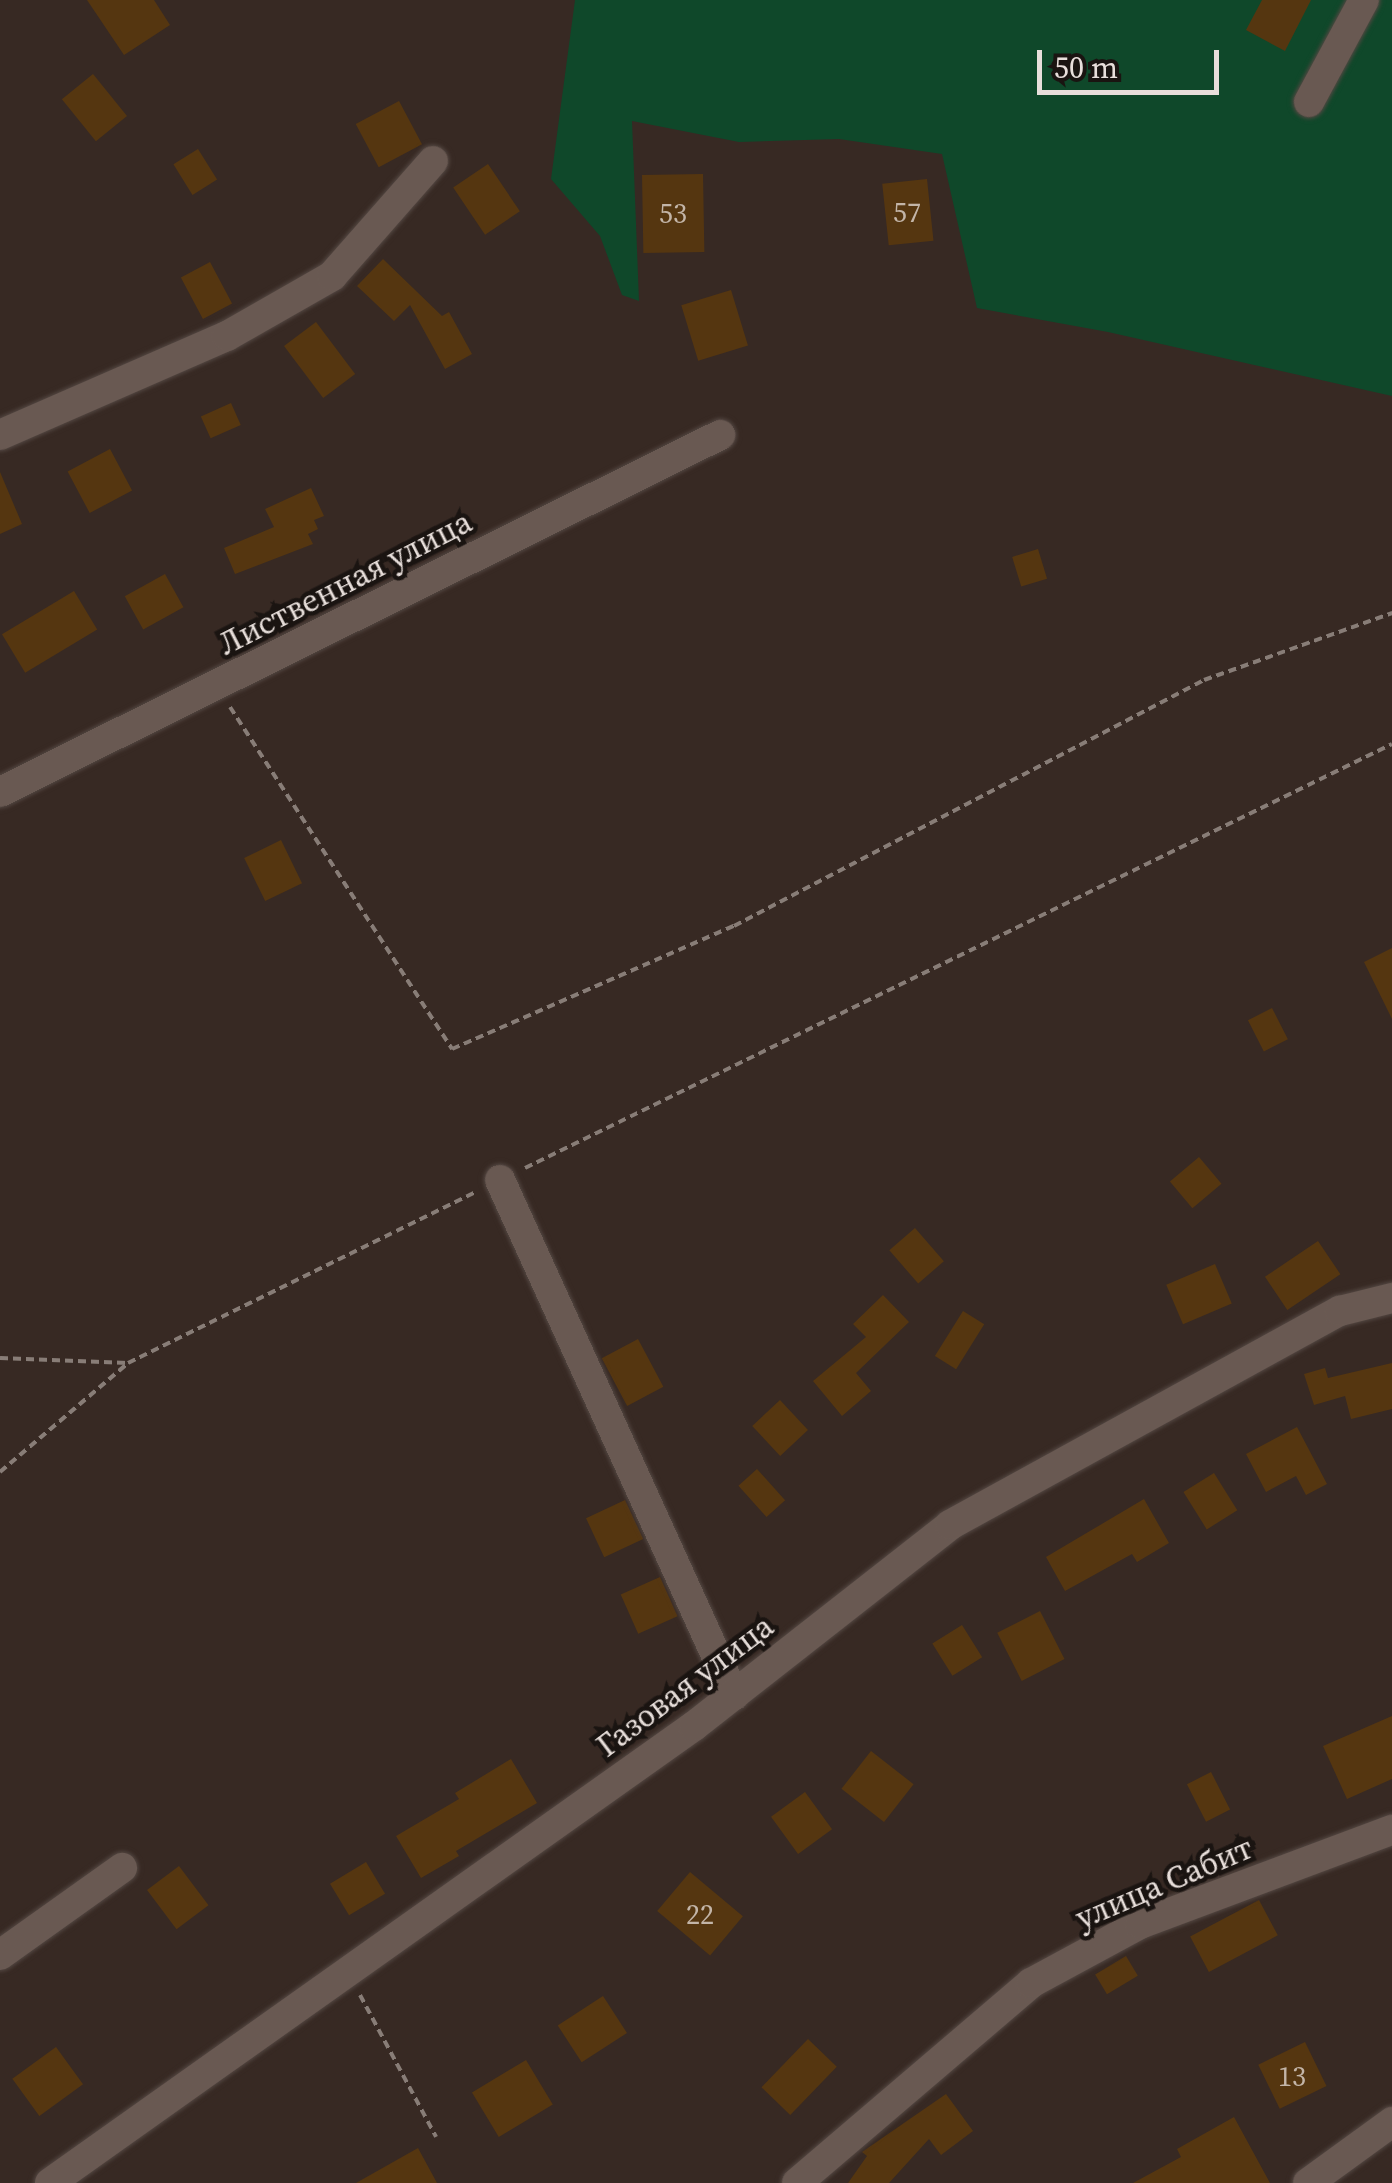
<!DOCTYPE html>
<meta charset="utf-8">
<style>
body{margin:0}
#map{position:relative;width:1392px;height:2183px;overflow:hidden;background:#372923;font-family:"Source Serif 4",serif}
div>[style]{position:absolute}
.green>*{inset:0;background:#0f482a}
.building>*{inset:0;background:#553610;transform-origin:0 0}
.path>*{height:4px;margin-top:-2px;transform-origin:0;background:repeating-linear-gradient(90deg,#887d77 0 8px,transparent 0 13px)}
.roads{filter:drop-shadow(0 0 2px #534742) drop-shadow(0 0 2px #534742)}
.minor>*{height:30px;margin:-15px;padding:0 15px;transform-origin:15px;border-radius:15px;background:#695952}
span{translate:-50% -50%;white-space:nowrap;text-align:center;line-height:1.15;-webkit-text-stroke:9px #1a1411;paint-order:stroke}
.number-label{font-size:28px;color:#c3b5a8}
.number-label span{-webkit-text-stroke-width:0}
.street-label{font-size:32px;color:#e8dfdb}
.scale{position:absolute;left:1037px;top:50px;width:182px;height:45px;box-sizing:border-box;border:5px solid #e8dfdb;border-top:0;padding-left:12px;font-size:30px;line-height:35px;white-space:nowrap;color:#e8dfdb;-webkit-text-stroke:8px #1a1411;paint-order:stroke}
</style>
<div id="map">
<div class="green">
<i style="clip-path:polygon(575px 0,1392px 0,1392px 396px,1108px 332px,977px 308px,942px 154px,839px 139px,739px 142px,632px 121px,639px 301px,622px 295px,600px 236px,551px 179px)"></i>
</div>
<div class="building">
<i style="clip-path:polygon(87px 0,154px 0,170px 25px,124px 55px)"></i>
<i style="clip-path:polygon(1262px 0,1311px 0,1285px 51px,1246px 30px)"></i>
<i style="left:93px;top:74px;width:54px;height:40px;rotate:51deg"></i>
<i style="left:399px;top:101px;width:49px;height:49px;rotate:62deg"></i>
<i style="left:198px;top:149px;width:36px;height:29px;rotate:58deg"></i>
<i style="left:488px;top:164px;width:57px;height:42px;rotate:56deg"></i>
<i style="left:703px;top:174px;width:78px;height:61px;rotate:89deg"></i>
<i style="left:927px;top:179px;width:62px;height:45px;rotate:84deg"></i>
<i style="clip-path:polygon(383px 259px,442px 316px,449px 312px,472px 354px,445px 369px,410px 305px,394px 321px,357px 286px)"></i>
<i style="left:210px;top:262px;width:47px;height:33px;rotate:62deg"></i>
<i style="left:731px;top:290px;width:58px;height:52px;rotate:73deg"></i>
<i style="left:316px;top:322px;width:65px;height:40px;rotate:53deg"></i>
<i style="left:231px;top:403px;width:24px;height:33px;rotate:66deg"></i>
<i style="left:110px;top:449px;width:47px;height:48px;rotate:62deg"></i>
<i style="clip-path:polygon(0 472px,22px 524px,0 534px)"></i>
<i style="clip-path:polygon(311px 488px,324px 516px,314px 520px,318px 529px,308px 534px,313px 544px,235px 574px,224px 548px,274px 527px,265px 509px)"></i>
<i style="left:1038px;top:549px;width:31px;height:27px;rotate:73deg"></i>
<i style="left:165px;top:574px;width:38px;height:46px;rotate:61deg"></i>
<i style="left:74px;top:591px;width:45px;height:84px;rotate:59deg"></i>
<i style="left:281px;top:840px;width:48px;height:41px;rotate:64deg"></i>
<i style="clip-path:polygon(1392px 948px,1392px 1019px,1364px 962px)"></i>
<i style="left:1272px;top:1008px;width:35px;height:27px;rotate:63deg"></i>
<i style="left:1199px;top:1157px;width:35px;height:38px;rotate:50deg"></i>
<i style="left:915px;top:1228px;width:44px;height:34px;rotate:49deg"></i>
<i style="left:1318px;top:1241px;width:40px;height:64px;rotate:56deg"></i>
<i style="left:1215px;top:1264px;width:43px;height:53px;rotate:67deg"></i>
<i style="clip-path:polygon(883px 1295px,909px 1322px,856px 1373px,871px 1391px,842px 1416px,813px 1381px,866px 1337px,853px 1324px)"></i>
<i style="left:963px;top:1311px;width:25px;height:53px;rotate:32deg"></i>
<i style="left:638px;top:1339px;width:54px;height:41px;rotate:62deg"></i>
<i style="clip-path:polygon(1392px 1363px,1392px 1409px,1351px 1419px,1345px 1396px,1314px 1405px,1304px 1374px,1325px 1368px,1328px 1378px)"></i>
<i style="left:780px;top:1400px;width:41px;height:38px;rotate:47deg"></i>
<i style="clip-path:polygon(1297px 1427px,1327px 1484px,1306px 1495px,1296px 1476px,1266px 1492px,1246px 1454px)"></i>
<i style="left:757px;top:1469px;width:42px;height:25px;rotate:48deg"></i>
<i style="left:1214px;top:1473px;width:44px;height:36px;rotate:58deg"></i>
<i style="clip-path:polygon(1144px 1499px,1169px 1543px,1137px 1562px,1132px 1554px,1065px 1591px,1046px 1557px)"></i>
<i style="left:625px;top:1500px;width:43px;height:43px;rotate:65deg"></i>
<i style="left:660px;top:1577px;width:43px;height:43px;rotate:66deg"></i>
<i style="left:1040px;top:1611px;width:54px;height:48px;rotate:63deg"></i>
<i style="left:962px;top:1625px;width:38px;height:35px;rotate:58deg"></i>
<i style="clip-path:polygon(1392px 1716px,1392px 1779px,1347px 1799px,1323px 1746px)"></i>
<i style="left:871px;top:1751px;width:54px;height:48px;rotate:38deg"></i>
<i style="clip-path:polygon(511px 1759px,537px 1803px,456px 1851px,459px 1856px,421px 1878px,396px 1836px,459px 1799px,455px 1793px)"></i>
<i style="left:1211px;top:1772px;width:42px;height:27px;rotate:63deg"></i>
<i style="left:805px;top:1792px;width:46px;height:42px;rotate:54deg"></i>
<i style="left:366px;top:1862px;width:37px;height:42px;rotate:59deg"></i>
<i style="left:179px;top:1866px;width:49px;height:40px;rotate:53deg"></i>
<i style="left:690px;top:1872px;width:69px;height:51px;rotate:40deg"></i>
<i style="left:1259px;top:1900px;width:40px;height:78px;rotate:62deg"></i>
<i style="left:1126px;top:1956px;width:23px;height:36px;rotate:59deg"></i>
<i style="left:603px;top:1996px;width:44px;height:54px;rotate:57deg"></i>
<i style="left:808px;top:2039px;width:40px;height:67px;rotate:44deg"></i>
<i style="left:1305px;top:2042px;width:49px;height:52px;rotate:64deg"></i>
<i style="left:56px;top:2047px;width:46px;height:54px;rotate:54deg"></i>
<i style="left:526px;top:2060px;width:52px;height:63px;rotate:59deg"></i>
<i style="clip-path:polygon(946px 2094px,973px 2131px,941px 2155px,929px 2139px,889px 2183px,848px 2183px,867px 2156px,862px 2152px)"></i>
<i style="clip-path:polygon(1234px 2117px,1270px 2183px,1133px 2183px,1181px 2157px,1177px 2149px)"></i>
<i style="clip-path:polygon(418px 2148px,437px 2183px,356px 2183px)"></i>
</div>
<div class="path">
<i style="left:230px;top:707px;width:408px;rotate:57deg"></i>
<i style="left:452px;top:1049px;width:308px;rotate:-23.6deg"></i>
<i style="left:734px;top:926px;width:530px;rotate:-27.63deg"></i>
<i style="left:1204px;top:680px;width:200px;rotate:-19.6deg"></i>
<i style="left:525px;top:1168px;width:965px;rotate:-26.06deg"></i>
<i style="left:0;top:1358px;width:128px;rotate:2.2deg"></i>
<i style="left:0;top:1472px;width:168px;rotate:-40.4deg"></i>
<i style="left:128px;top:1363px;width:388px;rotate:-26.2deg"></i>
<i style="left:360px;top:1995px;width:161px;rotate:61.8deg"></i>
</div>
<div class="roads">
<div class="minor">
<i style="left:1309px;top:102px;width:116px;rotate:-61.7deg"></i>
<i style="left:0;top:435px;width:248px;rotate:-23.6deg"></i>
<i style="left:227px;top:336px;width:121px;rotate:-29.7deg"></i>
<i style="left:332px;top:276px;width:153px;rotate:-48.7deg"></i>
<i style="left:0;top:792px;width:804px;rotate:-26.37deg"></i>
<i style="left:500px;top:1180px;width:566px;rotate:65.56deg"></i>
<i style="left:0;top:1955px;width:150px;rotate:-35.5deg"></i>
<i style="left:50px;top:2183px;width:790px;rotate:-35.36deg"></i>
<i style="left:694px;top:1726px;width:325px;rotate:-38.1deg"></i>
<i style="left:950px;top:1525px;width:445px;rotate:-28.8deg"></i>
<i style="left:1340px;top:1311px;width:54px;rotate:-14deg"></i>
<i style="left:797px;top:2183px;width:308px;rotate:-40.5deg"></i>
<i style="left:1031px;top:1983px;width:124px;rotate:-28.4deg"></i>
<i style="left:1140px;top:1924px;width:269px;rotate:-20.5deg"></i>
<i style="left:1308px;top:2183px;width:104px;rotate:-36deg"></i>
</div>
</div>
<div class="number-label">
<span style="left:907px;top:212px">57</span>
<span style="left:673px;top:213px">53</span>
<span style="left:700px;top:1914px">22</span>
<span style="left:1292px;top:2076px">13</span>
</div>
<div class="street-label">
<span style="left:345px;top:583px;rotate:-27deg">Лиственная улица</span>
<span style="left:685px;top:1686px;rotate:-37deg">Газовая улица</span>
<span style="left:1164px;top:1883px;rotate:-23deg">улица Сабит</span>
</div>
<div class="scale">50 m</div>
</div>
